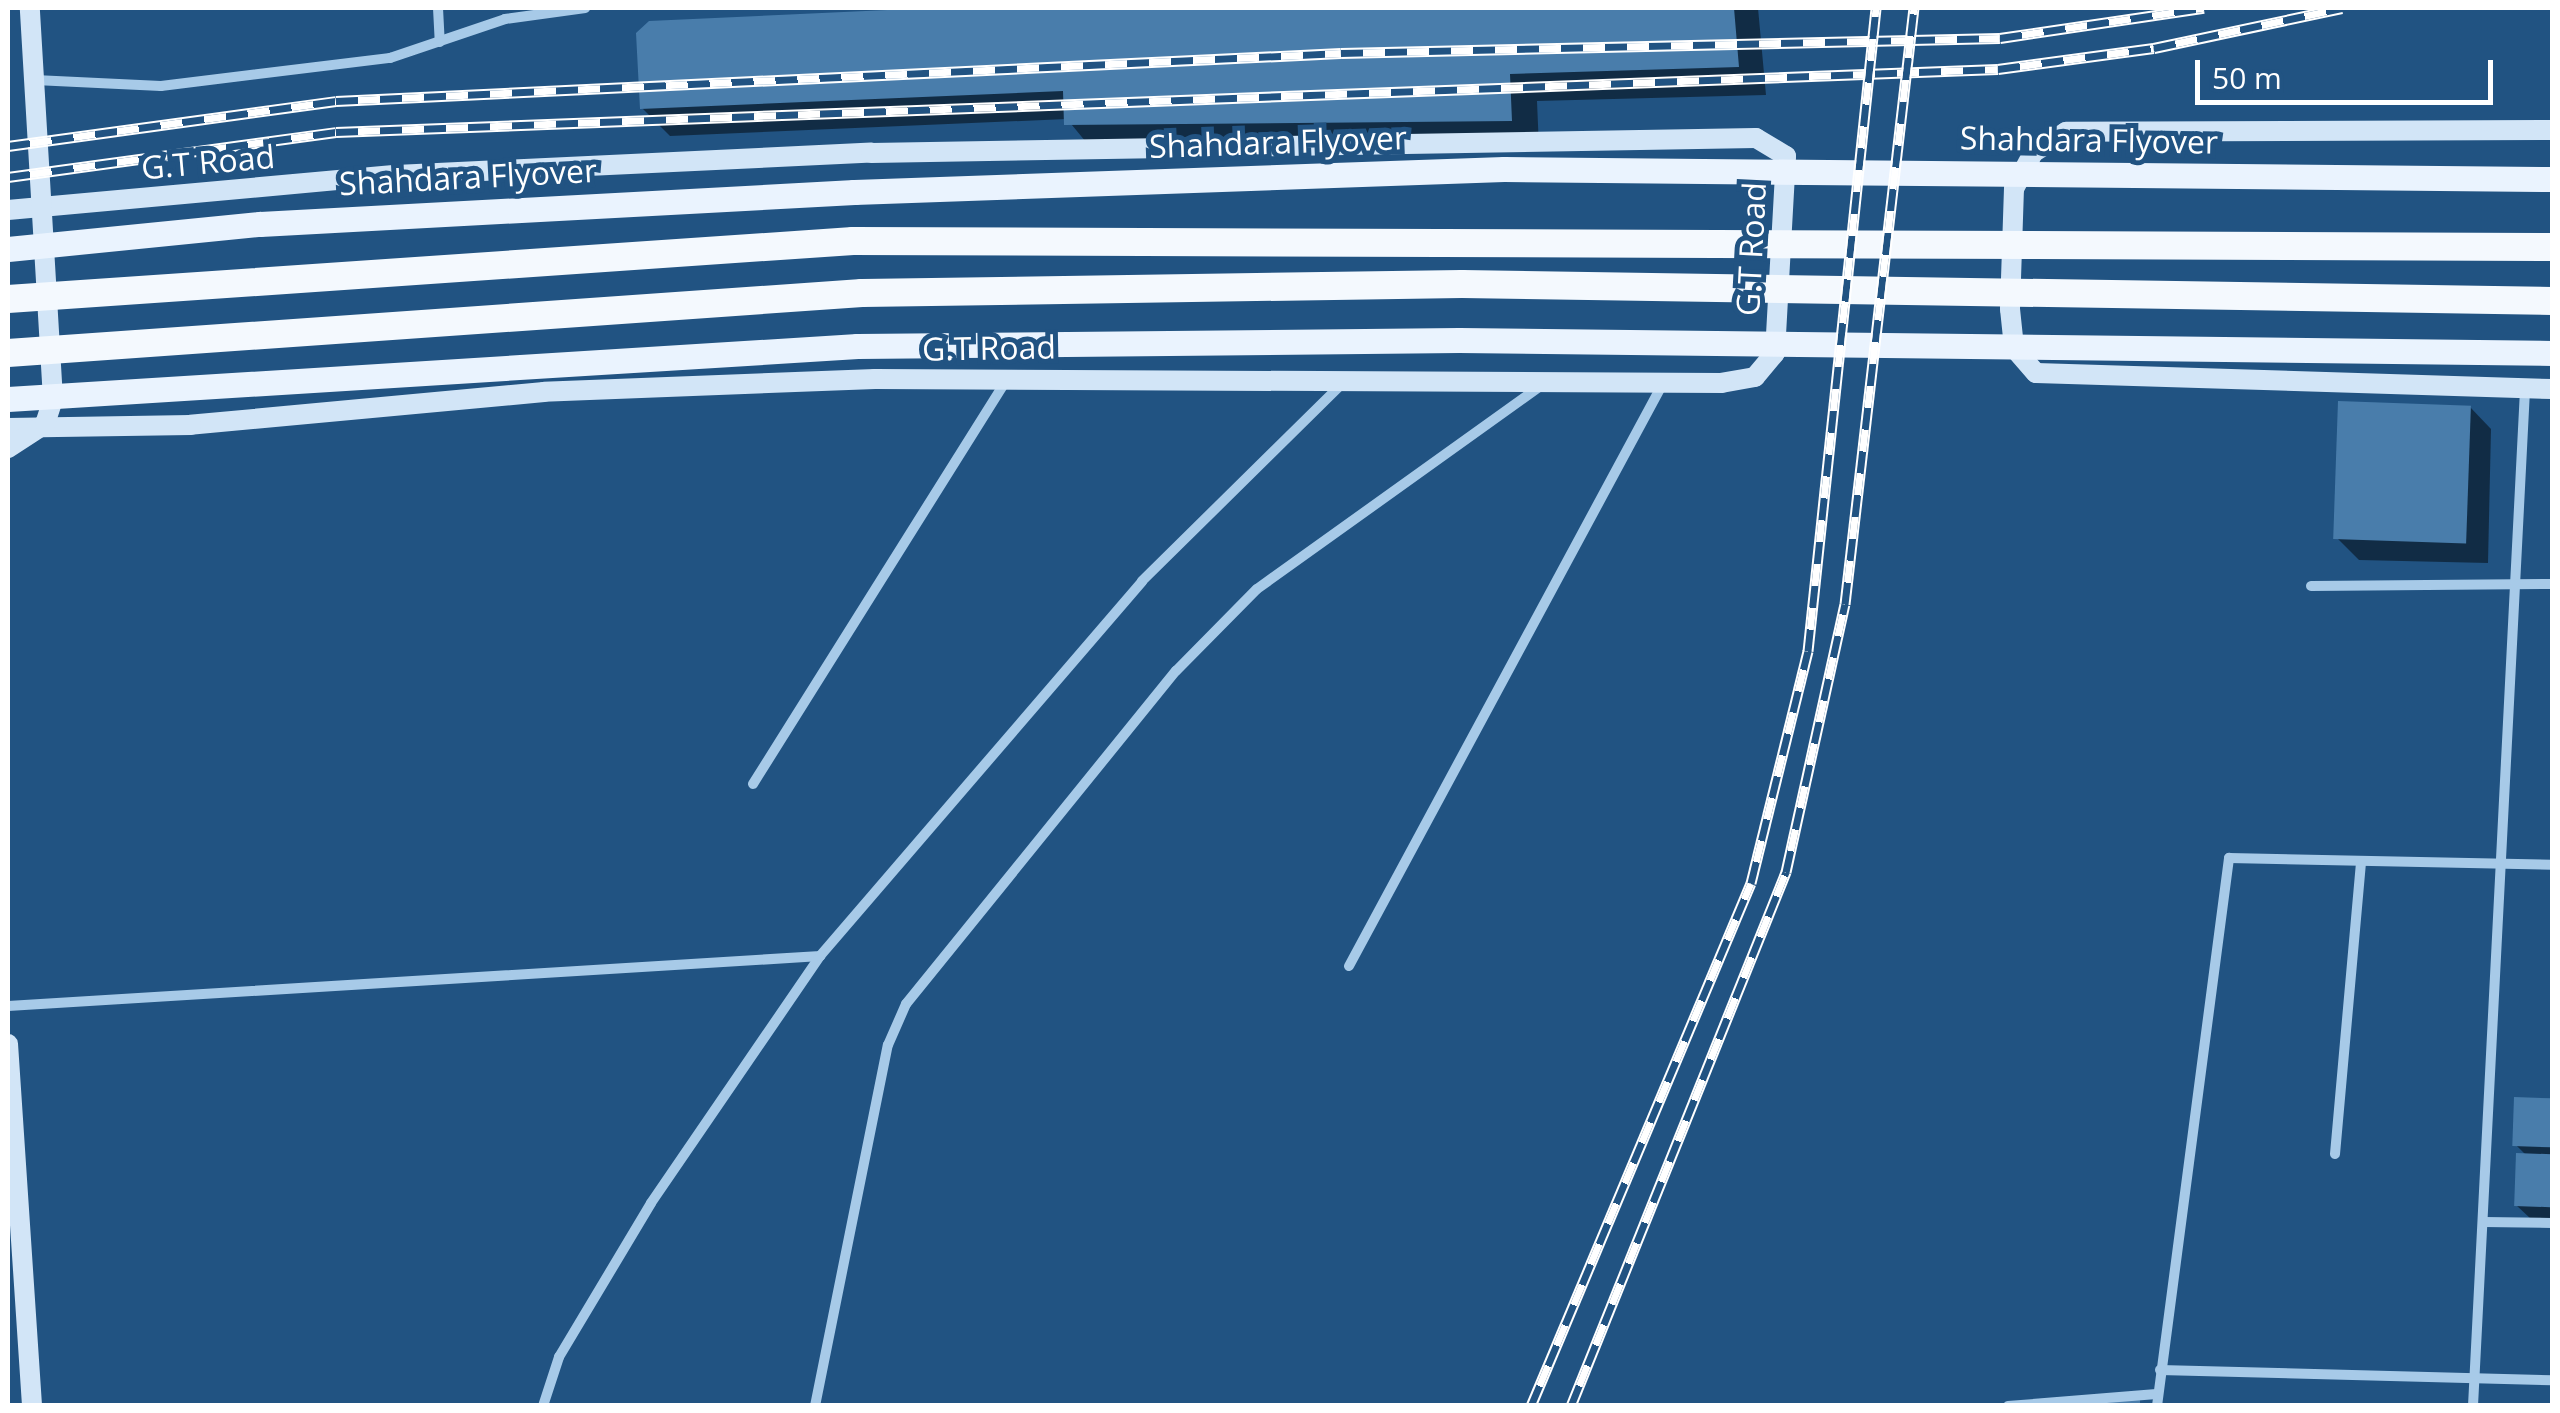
<!DOCTYPE html>
<style>
body{margin:0}
#map{position:relative;width:2560px;height:1413px;overflow:hidden;background:#215382;font-family:"Open Sans",sans-serif}
div>[style]{position:absolute}
.shadow>*{inset:0;background:#0007}
.building>*{inset:0;background:#497dab;transform-origin:0 0}
.minor>*{height:10px;margin:-5px;padding:0 5px;transform-origin:5px;border-radius:5px;background:#a7cae8}
.secondary>*{height:20px;margin:-10px;padding:0 10px;transform-origin:10px;border-radius:10px;background:#d2e5f7}
.primary>*{height:25px;margin:-12.5px;padding:0 12.5px;transform-origin:12.5px;border-radius:12.5px;background:#eaf3fe}
.trunk>*{height:28px;margin:-14px;padding:0 14px;transform-origin:14px;border-radius:14px;background:#f4f9fe}
.rail>*{height:11px;margin-top:-5.5px;transform-origin:0;background:repeating-linear-gradient(90deg,#215382 0 22px,#fff 0 44px);box-sizing:border-box;border-block:2px solid #fff}
span{translate:-50% -50%;white-space:nowrap;text-align:center;line-height:1.15;-webkit-text-stroke:10px #215382;paint-order:stroke}
.street-label{font-size:32px;color:#fff}
.frame{position:absolute;inset:0;border:10px solid #fff;pointer-events:none}
.scale{position:absolute;left:2195px;top:60px;width:298px;height:45px;box-sizing:border-box;border:5px solid #fff;border-top:0;padding-left:12px;font-size:30px;line-height:35px;white-space:nowrap;color:#fff;-webkit-text-stroke:8px #215382;paint-order:stroke}
</style>
<div id="map">
<div class="shadow">
<i style="clip-path:polygon(982px 8px,1758px 8px,1766px 95px,1537px 101px,1539px 148px,1095px 153px,1067px 119px,670px 136px,642px 108px,650px 24px)"></i>
<i style="clip-path:polygon(2470px 407px,2491px 429px,2488px 563px,2359px 560px,2337px 538px)"></i>
<i style="clip-path:polygon(2516px 1100px,2552px 1100px,2552px 1220px,2531px 1219px,2516px 1205px,2527px 1156px,2516px 1145px)"></i>
</div>
<div class="building">
<i style="clip-path:polygon(931px 8px,1734px 8px,1739px 67px,1510px 74px,1512px 121px,1064px 125px,1063px 91px,640px 109px,636px 33px,649px 21px)"></i>
<i style="left:2338px;top:401px;width:133px;height:138px;rotate:2deg"></i>
<i style="left:2514px;top:1097px;width:38px;height:49px;rotate:2deg"></i>
<i style="left:2516px;top:1153px;width:36px;height:53px;rotate:2deg"></i>
<i style="clip-path:polygon(2140px 1399px,2140px 1406px,2075px 1406px)"></i>
</div>
<div class="minor">
<i style="left:438px;top:8px;width:34px;rotate:87deg"></i>
<i style="left:35px;top:80px;width:126px;rotate:2.7deg"></i>
<i style="left:161px;top:86px;width:231px;rotate:-7deg"></i>
<i style="left:390px;top:58px;width:121px;rotate:-18.7deg"></i>
<i style="left:505px;top:19px;width:81px;rotate:-7.8deg"></i>
<i style="left:2311px;top:586px;width:241px;rotate:-0.5deg"></i>
<i style="left:753px;top:784px;width:478px;rotate:-57.9deg"></i>
<i style="left:1349px;top:966px;width:655px;rotate:-61.68deg"></i>
<i style="left:8px;top:1006px;width:814px;rotate:-3.52deg"></i>
<i style="left:2335px;top:1154px;width:293px;rotate:-84.9deg"></i>
<i style="left:2484px;top:1222px;width:68px;rotate:0.8deg"></i>
<i style="left:2160px;top:1370px;width:392px;rotate:1.5deg"></i>
<i style="left:543px;top:1406px;width:52px;rotate:-71.9deg"></i>
<i style="left:559px;top:1357px;width:179px;rotate:-59.1deg"></i>
<i style="left:651px;top:1203px;width:299px;rotate:-55.6deg"></i>
<i style="left:820px;top:956px;width:494px;rotate:-49.3deg"></i>
<i style="left:1142px;top:581px;width:282px;rotate:-44.6deg"></i>
<i style="left:815px;top:1406px;width:368px;rotate:-78.6deg"></i>
<i style="left:888px;top:1045px;width:45px;rotate:-66.3deg"></i>
<i style="left:906px;top:1004px;width:429px;rotate:-51deg"></i>
<i style="left:1176px;top:671px;width:115px;rotate:-45.4deg"></i>
<i style="left:1257px;top:589px;width:347px;rotate:-35.6deg"></i>
<i style="left:2008px;top:1406px;width:149px;rotate:-4.6deg"></i>
<i style="left:2157px;top:1406px;width:553px;rotate:-82.51deg"></i>
<i style="left:2229px;top:858px;width:323px;rotate:1.2deg"></i>
<i style="left:2473px;top:1406px;width:1017px;rotate:-87.07deg"></i>
</div>
<div class="secondary">
<i style="left:2552px;top:130px;width:486px;rotate:179.8deg"></i>
<i style="left:2066px;top:132px;width:39px;rotate:148deg"></i>
<i style="left:2033px;top:153px;width:40px;rotate:118deg"></i>
<i style="left:2014px;top:188px;width:121px;rotate:91.9deg"></i>
<i style="left:2010px;top:309px;width:39px;rotate:84deg"></i>
<i style="left:2014px;top:348px;width:33px;rotate:49deg"></i>
<i style="left:2036px;top:373px;width:516px;rotate:1.78deg"></i>
<i style="left:8px;top:210px;width:390px;rotate:-5.2deg"></i>
<i style="left:396px;top:175px;width:476px;rotate:-2.7deg"></i>
<i style="left:871px;top:153px;width:885px;rotate:-0.97deg"></i>
<i style="left:1756px;top:138px;width:35px;rotate:31deg"></i>
<i style="left:1786px;top:156px;width:197px;rotate:93.2deg"></i>
<i style="left:1775px;top:353px;width:31px;rotate:130deg"></i>
<i style="left:1755px;top:377px;width:34px;rotate:170deg"></i>
<i style="left:1722px;top:383px;width:847px;rotate:-179.73deg"></i>
<i style="left:875px;top:379px;width:331px;rotate:177.8deg"></i>
<i style="left:544px;top:392px;width:355px;rotate:174.7deg"></i>
<i style="left:191px;top:425px;width:183px;rotate:179.1deg"></i>
<i style="left:8px;top:448px;width:44px;rotate:-33deg"></i>
<i style="left:45px;top:424px;width:26px;rotate:-72deg"></i>
<i style="left:53px;top:399px;width:392px;rotate:-93.4deg"></i>
<i style="left:8px;top:1044px;width:363px;rotate:86.2deg"></i>
</div>
<div class="primary">
<i style="left:8px;top:249px;width:253px;rotate:-5.7deg"></i>
<i style="left:260px;top:224px;width:595px;rotate:-3.08deg"></i>
<i style="left:854px;top:192px;width:650px;rotate:-2.03deg"></i>
<i style="left:1504px;top:169px;width:1048px;rotate:0.55deg"></i>
<i style="left:8px;top:399px;width:851px;rotate:-3.57deg"></i>
<i style="left:857px;top:346px;width:602px;rotate:-0.57deg"></i>
<i style="left:1459px;top:340px;width:1093px;rotate:0.68deg"></i>
</div>
<div class="trunk">
<i style="left:8px;top:299px;width:847px;rotate:-3.93deg"></i>
<i style="left:853px;top:241px;width:1699px;rotate:0.2deg"></i>
<i style="left:8px;top:353px;width:856px;rotate:-4.02deg"></i>
<i style="left:862px;top:293px;width:600px;rotate:-0.86deg"></i>
<i style="left:1462px;top:284px;width:1090px;rotate:0.89deg"></i>
</div>
<div class="rail">
<i style="left:8px;top:146px;width:331px;rotate:-7.8deg"></i>
<i style="left:336px;top:101px;width:1006px;rotate:-2.73deg"></i>
<i style="left:1341px;top:53px;width:659px;rotate:-1.3deg"></i>
<i style="left:2000px;top:38px;width:206px;rotate:-8.4deg"></i>
<i style="left:8px;top:177px;width:331px;rotate:-7.8deg"></i>
<i style="left:336px;top:132px;width:1663px;rotate:-2.17deg"></i>
<i style="left:1998px;top:69px;width:157px;rotate:-7.7deg"></i>
<i style="left:2154px;top:48px;width:192px;rotate:-12deg"></i>
<i style="left:1531px;top:1406px;width:567px;rotate:-67.19deg"></i>
<i style="left:1751px;top:883px;width:239px;rotate:-76.2deg"></i>
<i style="left:1808px;top:651px;width:647px;rotate:-83.96deg"></i>
<i style="left:1571px;top:1406px;width:576px;rotate:-68.07deg"></i>
<i style="left:1786px;top:872px;width:274px;rotate:-77.6deg"></i>
<i style="left:1845px;top:604px;width:600px;rotate:-83.4deg"></i>
</div>
<div class="street-label">
<span style="left:2089px;top:140px;rotate:1deg">Shahdara Flyover</span>
<span style="left:1278px;top:142px;rotate:-2deg">Shahdara Flyover</span>
<span style="left:208px;top:162px;rotate:-5deg">G.T Road</span>
<span style="left:468px;top:177px;rotate:-3deg">Shahdara Flyover</span>
<span style="left:1751px;top:249px;rotate:-87deg">G.T Road</span>
<span style="left:989px;top:348px;rotate:-1deg">G.T Road</span>
</div>
<div class="frame"></div>
<div class="scale">50 m</div>
</div>
